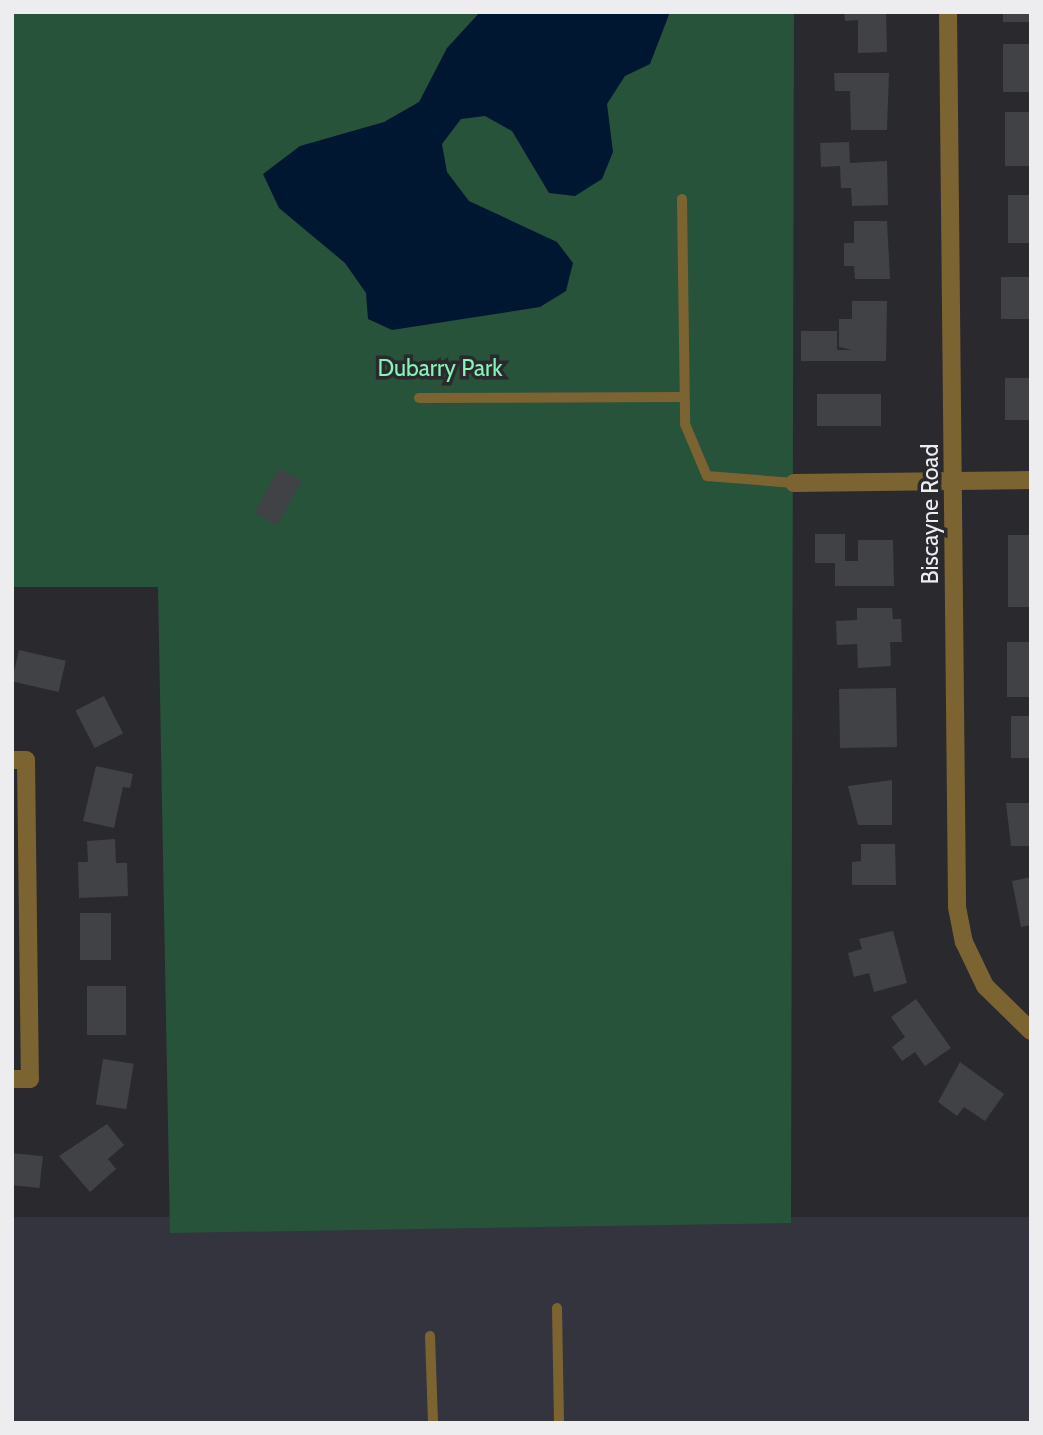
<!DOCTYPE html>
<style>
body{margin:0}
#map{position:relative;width:1043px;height:1435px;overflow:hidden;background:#2a2a2e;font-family:Cabin,sans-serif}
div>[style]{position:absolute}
.built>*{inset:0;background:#33343d;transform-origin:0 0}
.green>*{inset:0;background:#27533b}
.water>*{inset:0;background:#001732}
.building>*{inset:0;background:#414245;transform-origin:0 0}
.lane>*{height:10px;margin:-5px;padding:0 5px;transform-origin:5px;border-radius:5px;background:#7c6332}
.street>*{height:18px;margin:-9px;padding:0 9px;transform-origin:9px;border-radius:9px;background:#7c6332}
span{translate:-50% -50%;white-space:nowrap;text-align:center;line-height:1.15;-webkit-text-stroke:7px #2a2a2e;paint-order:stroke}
.park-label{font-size:23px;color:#84f4b7}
.street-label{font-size:23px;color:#ededf0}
.frame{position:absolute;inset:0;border:14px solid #ededf0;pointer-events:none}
</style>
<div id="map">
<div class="built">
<i style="left:1031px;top:1217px;width:206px;height:1019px;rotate:90deg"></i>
</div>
<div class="green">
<i style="clip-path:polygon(12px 12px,794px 12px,791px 1223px,170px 1233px,158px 587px,12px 587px)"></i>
</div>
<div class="water">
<i style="clip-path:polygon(480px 12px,670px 12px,650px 64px,625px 76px,607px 104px,613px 152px,602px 179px,575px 196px,549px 193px,512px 131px,485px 116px,461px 119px,442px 144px,447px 172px,469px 201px,557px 242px,573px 263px,566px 291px,540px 307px,392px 330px,368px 319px,366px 293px,345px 263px,279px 208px,263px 174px,300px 146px,384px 122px,419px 102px,447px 48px)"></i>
</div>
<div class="building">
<i style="clip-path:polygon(844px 12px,886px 12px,887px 52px,858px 53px,858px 20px,845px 21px)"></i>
<i style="left:1003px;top:12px;width:28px;height:10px"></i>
<i style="left:1031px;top:44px;width:48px;height:28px;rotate:90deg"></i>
<i style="clip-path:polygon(834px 73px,889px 73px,887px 130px,851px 130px,850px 91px,835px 91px)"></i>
<i style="left:1005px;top:112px;width:26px;height:54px"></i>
<i style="clip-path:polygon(849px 142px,850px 163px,887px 161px,888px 205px,852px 206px,851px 188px,841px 188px,840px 166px,821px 167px,820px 143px)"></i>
<i style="left:1031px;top:195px;width:48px;height:23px;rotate:90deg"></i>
<i style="clip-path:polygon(854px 221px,887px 221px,890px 279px,855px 279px,854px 266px,844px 266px,844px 243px,854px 243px)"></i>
<i style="left:1001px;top:277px;width:30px;height:42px"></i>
<i style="clip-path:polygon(852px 301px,887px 301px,886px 361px,801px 361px,801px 331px,837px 331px,837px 350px,852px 350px,839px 347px,839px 319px,852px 319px)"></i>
<i style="left:1031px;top:378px;width:42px;height:26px;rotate:90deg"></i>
<i style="left:817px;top:394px;width:64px;height:32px"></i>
<i style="left:279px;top:468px;width:26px;height:51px;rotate:29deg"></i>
<i style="clip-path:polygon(815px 534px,845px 534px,845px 561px,858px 561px,858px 540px,893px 540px,894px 586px,835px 586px,835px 563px,815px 563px)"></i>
<i style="left:1031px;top:535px;width:72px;height:23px;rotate:90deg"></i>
<i style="clip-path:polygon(857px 608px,892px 608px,893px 619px,901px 619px,902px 642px,890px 642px,891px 666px,858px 668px,857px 644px,837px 645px,836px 621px,857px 620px)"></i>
<i style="left:1031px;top:642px;width:55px;height:24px;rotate:90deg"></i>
<i style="left:19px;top:650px;width:48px;height:32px;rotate:13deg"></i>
<i style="left:896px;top:688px;width:59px;height:57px;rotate:89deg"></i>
<i style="left:104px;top:696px;width:42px;height:32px;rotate:63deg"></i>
<i style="left:1011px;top:716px;width:20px;height:42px"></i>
<i style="clip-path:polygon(96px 766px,133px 774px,130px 788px,123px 787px,114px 828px,83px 821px)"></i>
<i style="clip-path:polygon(892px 780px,892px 825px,858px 825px,848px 786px)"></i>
<i style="clip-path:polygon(1006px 803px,1031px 803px,1031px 846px,1011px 846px)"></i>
<i style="clip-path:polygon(115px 839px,116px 863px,127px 863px,128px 896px,79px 898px,78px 862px,88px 862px,87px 841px)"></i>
<i style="clip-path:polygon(861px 844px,895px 844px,896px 885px,852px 885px,852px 862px,861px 861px)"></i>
<i style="clip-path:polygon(1031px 877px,1031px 925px,1021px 927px,1012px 881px)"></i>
<i style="left:80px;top:913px;width:31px;height:47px"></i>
<i style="clip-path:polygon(893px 931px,907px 983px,874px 992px,869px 973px,854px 977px,848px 953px,862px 949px,859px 939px)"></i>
<i style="left:126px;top:986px;width:49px;height:39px;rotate:90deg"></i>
<i style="clip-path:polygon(916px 999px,951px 1048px,925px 1066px,915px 1052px,902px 1061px,892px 1047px,905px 1037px,891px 1017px)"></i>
<i style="left:103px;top:1059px;width:31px;height:46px;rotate:9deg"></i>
<i style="clip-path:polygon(960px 1062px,1004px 1094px,985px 1121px,964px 1107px,957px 1116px,938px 1102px)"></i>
<i style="clip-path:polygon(107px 1124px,124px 1145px,108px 1159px,116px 1169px,90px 1192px,59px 1156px)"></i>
<i style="left:12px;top:1153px;width:31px;height:32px;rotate:6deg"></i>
</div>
<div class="lane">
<i style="left:682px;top:199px;width:225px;rotate:89.2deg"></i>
<i style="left:685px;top:424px;width:56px;rotate:67.1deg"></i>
<i style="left:707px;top:476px;width:87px;rotate:4.6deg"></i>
<i style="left:419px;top:398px;width:264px;rotate:-0.2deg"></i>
<i style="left:557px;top:1308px;width:115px;rotate:89deg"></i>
<i style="left:430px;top:1336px;width:87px;rotate:88deg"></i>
</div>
<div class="street">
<i style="left:948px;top:12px;width:895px;rotate:89.42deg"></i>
<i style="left:957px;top:907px;width:36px;rotate:79deg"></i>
<i style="left:964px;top:942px;width:49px;rotate:64.5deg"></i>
<i style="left:985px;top:986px;width:64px;rotate:44.4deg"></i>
<i style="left:794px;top:483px;width:237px;rotate:-0.7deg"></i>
<i style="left:12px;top:760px;width:14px"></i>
<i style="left:26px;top:760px;width:319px;rotate:89.3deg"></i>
<i style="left:30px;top:1079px;width:18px;rotate:180deg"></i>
</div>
<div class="park-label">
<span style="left:440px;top:368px">Dubarry Park</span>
</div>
<div class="street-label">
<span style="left:930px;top:514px;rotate:-90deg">Biscayne Road</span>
</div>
<div class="frame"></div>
</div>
